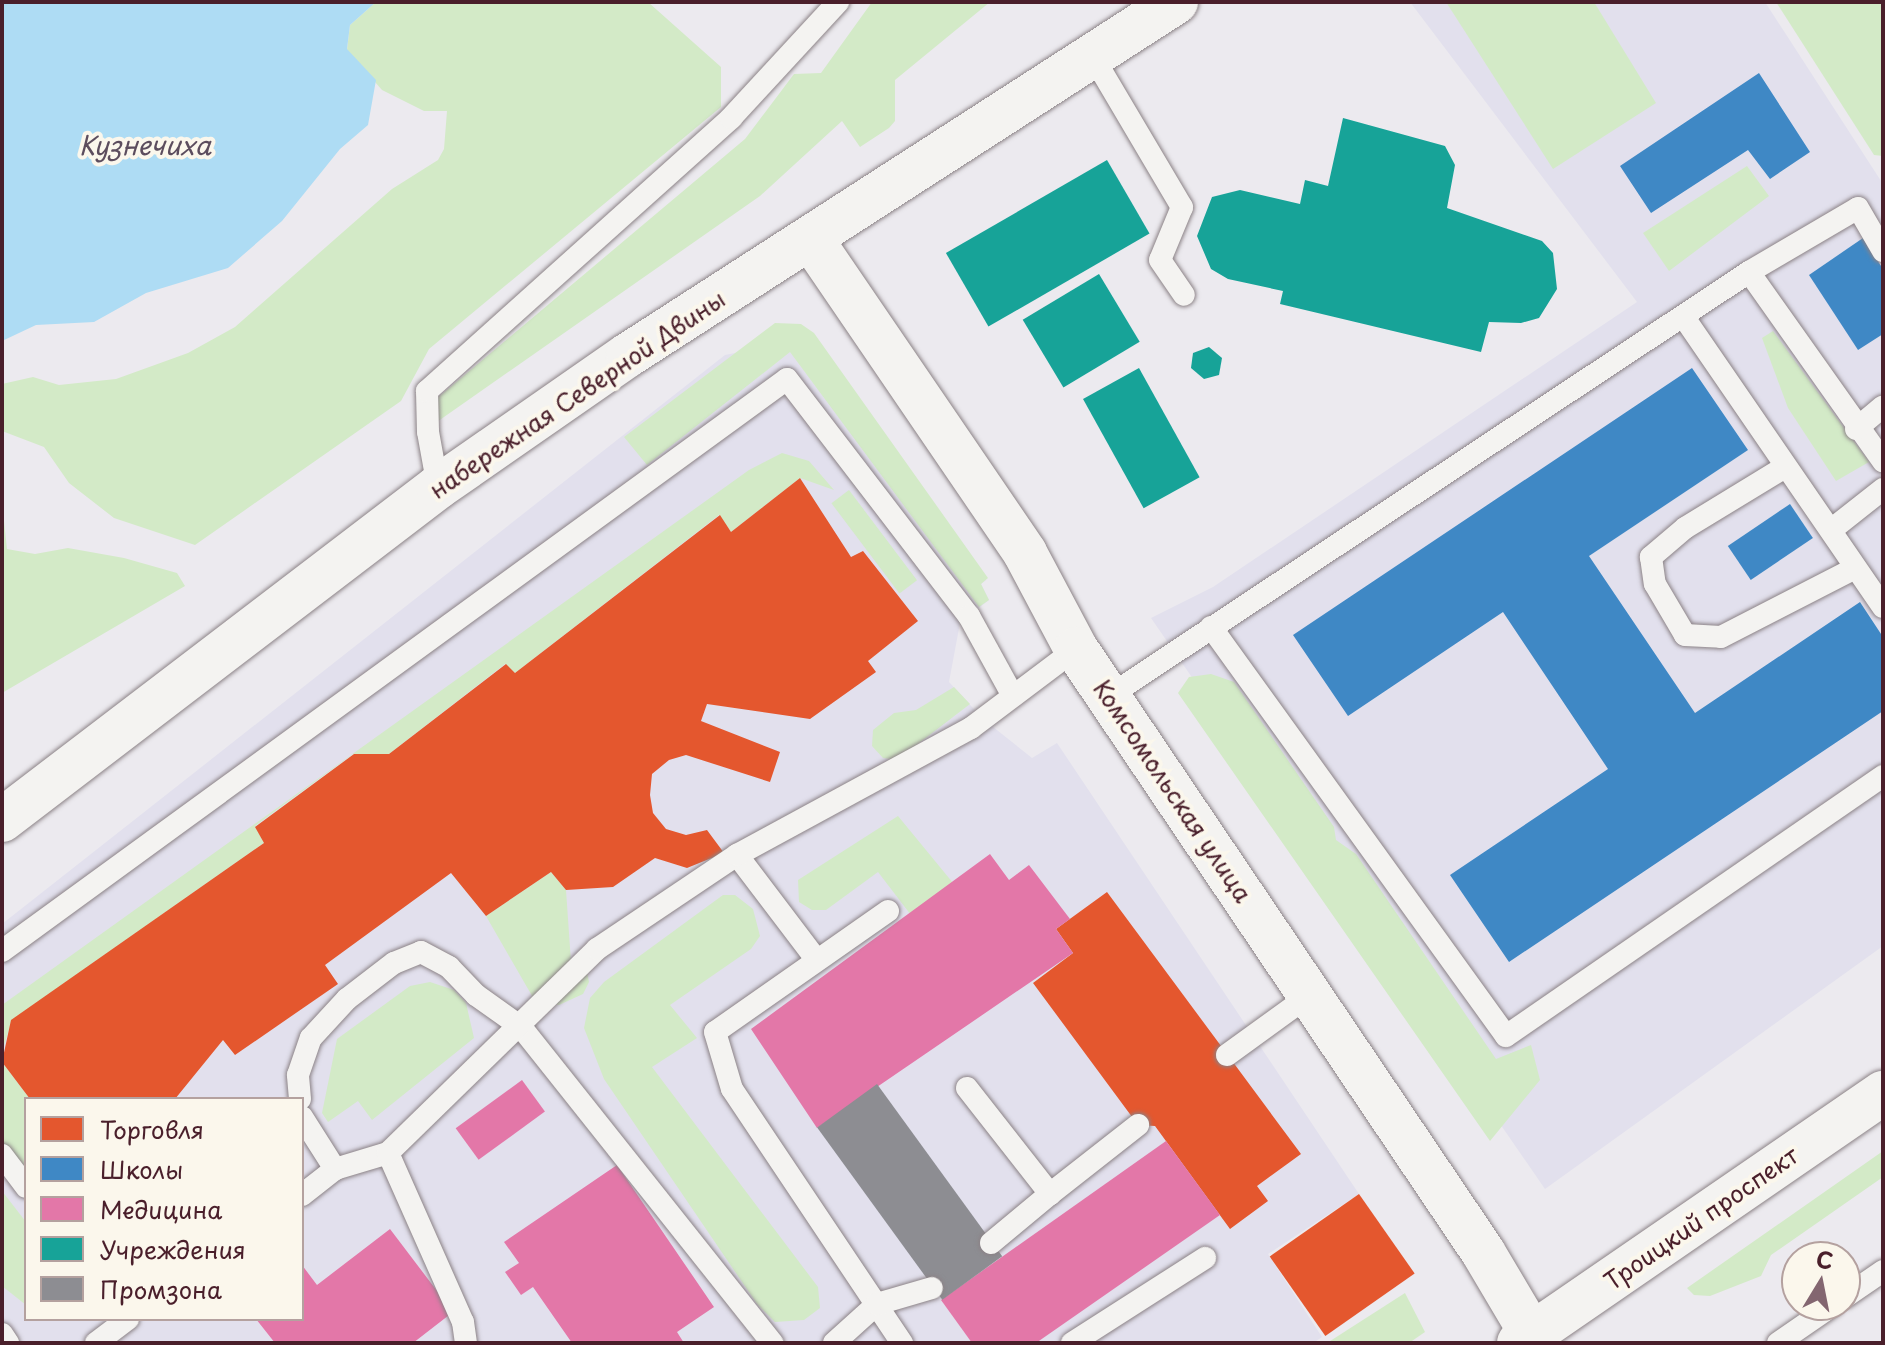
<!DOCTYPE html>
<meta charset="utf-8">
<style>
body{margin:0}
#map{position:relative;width:1885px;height:1345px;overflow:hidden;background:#eceaef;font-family:"Playpen Sans",sans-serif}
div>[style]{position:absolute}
.built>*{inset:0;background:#e2e0ed}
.green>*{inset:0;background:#d3eac7;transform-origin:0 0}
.water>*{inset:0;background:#aedcf4}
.shops>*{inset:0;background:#e4572e;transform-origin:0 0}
.schools>*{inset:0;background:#3f88c5;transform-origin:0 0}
.health>*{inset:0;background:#e377a8;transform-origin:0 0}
.public>*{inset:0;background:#17a398;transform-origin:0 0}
.industry>*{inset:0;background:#8d8d92;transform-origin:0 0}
.roads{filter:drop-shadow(0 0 2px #8b8286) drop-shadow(0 0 2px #8b8286)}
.lane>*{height:22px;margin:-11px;padding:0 11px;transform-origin:11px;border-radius:11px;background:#f4f3f1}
.street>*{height:44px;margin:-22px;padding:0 22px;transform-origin:22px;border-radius:22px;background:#f4f3f1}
.secondary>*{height:44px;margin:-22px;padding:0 22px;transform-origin:22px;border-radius:22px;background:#f4f3f1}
span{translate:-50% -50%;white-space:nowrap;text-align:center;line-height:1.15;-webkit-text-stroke:8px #fbf7ec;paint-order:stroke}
.street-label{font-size:24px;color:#4a1f2b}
.water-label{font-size:26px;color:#5c4d5e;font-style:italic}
.frame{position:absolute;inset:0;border:4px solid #4a1f2b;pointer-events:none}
.legend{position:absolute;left:24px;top:1097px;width:280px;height:224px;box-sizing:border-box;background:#fbf7ec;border:2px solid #b4a19f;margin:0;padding:10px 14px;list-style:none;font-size:24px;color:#4a1f2b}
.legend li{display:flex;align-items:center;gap:16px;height:40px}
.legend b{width:40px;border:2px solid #b4a19f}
.north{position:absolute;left:1781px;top:1241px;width:80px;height:80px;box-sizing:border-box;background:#fbf7ec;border:2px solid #b4a19f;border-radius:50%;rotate:10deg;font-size:22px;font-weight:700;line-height:32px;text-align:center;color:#4a1f2b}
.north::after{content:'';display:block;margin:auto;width:28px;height:36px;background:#836670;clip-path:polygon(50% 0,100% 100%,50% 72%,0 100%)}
</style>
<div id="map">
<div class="built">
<i style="clip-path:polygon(1410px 2px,1765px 2px,1883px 184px,1883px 946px,1545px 1189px,1151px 618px,1213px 587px,1637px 302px)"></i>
<i style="clip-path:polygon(evenodd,810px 338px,986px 580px,981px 584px,989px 600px,960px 623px,949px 682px,983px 719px,1032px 758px,1057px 743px,1359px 1194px,1268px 1254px,1322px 1337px,1313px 1343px,2px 1343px,2px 924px,725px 355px,810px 338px,26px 1099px,302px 1099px,302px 1319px,26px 1319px,26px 1099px)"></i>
</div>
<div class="green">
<i style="clip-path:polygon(376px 2px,648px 2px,721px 67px,721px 107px,429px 349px,401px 401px,195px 545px,114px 518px,69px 483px,44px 447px,2px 431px,2px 384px,33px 377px,59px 385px,116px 379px,188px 353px,235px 327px,392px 189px,438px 160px,444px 149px,447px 111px,424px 111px,382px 90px,347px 50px,350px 25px)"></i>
<i style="clip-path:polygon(872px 2px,990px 2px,895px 80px,895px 121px,889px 128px,860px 147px,842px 121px,760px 196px,434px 424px,436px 399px,745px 139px,794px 74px,821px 73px)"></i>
<i style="clip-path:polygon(1446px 2px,1594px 2px,1656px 103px,1553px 169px)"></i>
<i style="clip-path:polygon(1776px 2px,1883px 2px,1883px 156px,1874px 155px)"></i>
<i style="clip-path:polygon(1747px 166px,1769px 196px,1669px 271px,1643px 233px)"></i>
<i style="clip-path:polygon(775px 323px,801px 324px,814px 333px,988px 578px,981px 584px,989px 600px,979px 607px,790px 352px,647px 465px,624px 437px)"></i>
<i style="clip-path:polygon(1773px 331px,1869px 462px,1836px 481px,1788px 408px,1762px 338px)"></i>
<i style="clip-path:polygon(782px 453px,809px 461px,834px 490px,800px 478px,731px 532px,719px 515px,515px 673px,505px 664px,389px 754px,353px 754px,255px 826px,264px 843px,12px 1020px,2px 1052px,2px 1005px,749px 470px)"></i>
<i style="left:849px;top:490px;width:113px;height:22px;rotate:53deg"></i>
<i style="clip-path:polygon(2px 502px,7px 549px,35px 554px,68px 548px,124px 558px,177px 573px,185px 586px,2px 693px)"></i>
<i style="clip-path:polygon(1211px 674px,1234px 682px,1334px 827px,1336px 840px,1356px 854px,1496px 1059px,1531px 1045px,1540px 1080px,1490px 1141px,1178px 693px,1189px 677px)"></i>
<i style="clip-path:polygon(954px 687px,970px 704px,897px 760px,883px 758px,872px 746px,873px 730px,894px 713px,916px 710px)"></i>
<i style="clip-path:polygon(898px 816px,958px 889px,914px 919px,878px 872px,826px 910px,812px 910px,799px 902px,798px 880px)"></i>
<i style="clip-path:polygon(551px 872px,566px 890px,571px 962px,586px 967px,589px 982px,583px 994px,559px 1005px,535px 1001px,486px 916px)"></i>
<i style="clip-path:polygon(723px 895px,735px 895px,753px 909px,760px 936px,751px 949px,670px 1005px,697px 1038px,652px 1067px,818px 1287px,820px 1308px,804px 1320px,775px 1322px,757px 1304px,604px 1079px,584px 1028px,590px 998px,604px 982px)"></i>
<i style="clip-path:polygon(430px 982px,454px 990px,466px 1003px,474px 1038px,372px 1120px,358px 1101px,328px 1122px,322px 1113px,337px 1039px,410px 986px)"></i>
<i style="clip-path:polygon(2px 1062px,30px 1099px,26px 1099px,26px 1178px,2px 1145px)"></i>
<i style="clip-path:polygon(1883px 1151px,1883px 1177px,1771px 1255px,1761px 1276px,1710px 1296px,1694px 1295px,1687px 1288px)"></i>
<i style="clip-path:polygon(2px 1191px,26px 1222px,26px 1305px,2px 1286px)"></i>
<i style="clip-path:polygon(1405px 1293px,1425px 1332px,1409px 1343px,1327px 1343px)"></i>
</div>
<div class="water">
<i style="clip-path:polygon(2px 2px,376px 2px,350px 25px,347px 49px,376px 80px,368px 125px,340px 149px,282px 221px,228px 268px,146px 293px,94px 322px,36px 325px,2px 341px)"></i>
</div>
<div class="shops">
<i style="clip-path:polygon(800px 478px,851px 557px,863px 551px,918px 621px,868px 661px,876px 672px,810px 719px,707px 704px,701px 721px,780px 752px,770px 782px,686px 755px,669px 760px,652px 774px,650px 795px,653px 813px,666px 829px,686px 835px,707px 830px,724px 853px,687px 868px,655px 858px,613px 887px,566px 890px,551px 872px,486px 916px,451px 873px,325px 965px,338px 984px,235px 1055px,223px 1040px,175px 1099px,30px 1099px,2px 1062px,11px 1020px,264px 843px,255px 827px,354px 754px,389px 754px,506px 664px,515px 673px,720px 515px,731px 532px)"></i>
<i style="clip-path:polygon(1107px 892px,1301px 1154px,1257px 1186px,1268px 1201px,1230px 1229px,1155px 1126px,1138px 1125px,1033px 983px,1073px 953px,1056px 929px)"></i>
<i style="left:1359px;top:1194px;width:97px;height:109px;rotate:55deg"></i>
</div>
<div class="schools">
<i style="clip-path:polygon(1759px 73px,1810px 152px,1770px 179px,1748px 150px,1651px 213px,1620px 166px)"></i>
<i style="clip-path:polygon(1863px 238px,1883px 269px,1883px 334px,1858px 350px,1809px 275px)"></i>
<i style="clip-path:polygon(1692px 368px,1748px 450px,1589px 556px,1695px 713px,1860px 602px,1883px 637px,1883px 711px,1509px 962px,1450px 875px,1608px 769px,1503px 612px,1348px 716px,1293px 635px)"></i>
<i style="left:1790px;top:504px;width:41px;height:75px;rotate:56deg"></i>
</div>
<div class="health">
<i style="clip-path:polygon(990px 854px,1009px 880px,1029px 865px,1070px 919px,1056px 929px,1073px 953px,817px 1128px,751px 1029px)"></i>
<i style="left:522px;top:1080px;width:39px;height:82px;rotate:54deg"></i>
<i style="clip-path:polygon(1166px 1141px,1220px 1215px,1036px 1343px,972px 1343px,941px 1300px)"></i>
<i style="clip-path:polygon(617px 1165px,714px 1307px,677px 1332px,684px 1343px,572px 1343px,533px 1287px,521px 1295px,505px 1272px,519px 1263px,504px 1242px)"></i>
<i style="clip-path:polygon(390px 1229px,453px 1312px,413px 1343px,275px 1343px,256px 1319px,302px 1319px,302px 1265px,317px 1285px)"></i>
</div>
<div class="public">
<i style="clip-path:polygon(1343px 118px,1445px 146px,1455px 165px,1447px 208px,1542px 241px,1553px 253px,1557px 289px,1539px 318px,1521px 323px,1489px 322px,1481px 352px,1280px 304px,1283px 291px,1228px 279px,1211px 269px,1197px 236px,1212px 197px,1240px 190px,1300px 204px,1305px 180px,1328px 186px)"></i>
<i style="left:1107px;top:160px;width:85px;height:186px;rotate:60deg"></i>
<i style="left:1099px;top:274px;width:79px;height:89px;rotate:59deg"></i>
<i style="clip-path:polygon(1209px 347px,1222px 358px,1219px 375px,1204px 379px,1191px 368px,1193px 353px)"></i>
<i style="left:1139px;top:368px;width:125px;height:64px;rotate:61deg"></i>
</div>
<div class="industry">
<i style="left:877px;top:1084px;width:213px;height:74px;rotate:54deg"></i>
</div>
<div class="roads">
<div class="lane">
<i style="left:1092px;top:55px;width:177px;rotate:59.4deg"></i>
<i style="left:1182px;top:207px;width:57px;rotate:112.5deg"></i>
<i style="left:1160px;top:260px;width:42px;rotate:55.6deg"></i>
<i style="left:1749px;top:272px;width:232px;rotate:54.7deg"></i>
<i style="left:1683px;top:316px;width:353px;rotate:55.5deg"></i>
<i style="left:1856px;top:429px;width:35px;rotate:-40deg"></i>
<i style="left:1785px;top:467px;width:117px;rotate:148.6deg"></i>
<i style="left:1685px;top:528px;width:45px;rotate:139.5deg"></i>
<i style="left:1651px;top:557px;width:27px;rotate:82deg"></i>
<i style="left:1655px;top:584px;width:59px;rotate:59.5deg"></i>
<i style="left:1685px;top:635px;width:36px;rotate:3deg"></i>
<i style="left:1721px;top:637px;width:151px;rotate:-27.2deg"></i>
<i style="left:438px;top:487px;width:56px;rotate:-100.3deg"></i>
<i style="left:428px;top:432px;width:41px;rotate:-91.4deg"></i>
<i style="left:427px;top:391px;width:409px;rotate:-41.9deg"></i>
<i style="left:731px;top:118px;width:158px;rotate:-47.3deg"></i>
<i style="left:1831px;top:530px;width:66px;rotate:-38.3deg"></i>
<i style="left:1211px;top:627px;width:504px;rotate:54.2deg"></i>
<i style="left:1506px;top:1036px;width:458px;rotate:-34.6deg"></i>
<i style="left:1109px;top:696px;width:768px;rotate:-33.52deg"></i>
<i style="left:1749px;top:272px;width:126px;rotate:-30.4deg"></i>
<i style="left:1858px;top:208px;width:50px;rotate:59.8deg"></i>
<i style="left:737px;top:855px;width:131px;rotate:52.8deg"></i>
<i style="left:888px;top:911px;width:211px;rotate:145deg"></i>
<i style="left:715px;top:1032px;width:59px;rotate:73.4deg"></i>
<i style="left:732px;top:1089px;width:306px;rotate:56.2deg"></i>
<i style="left:2px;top:951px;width:971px;rotate:-36.08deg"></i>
<i style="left:787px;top:379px;width:299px;rotate:52.5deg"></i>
<i style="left:969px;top:616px;width:91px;rotate:61.2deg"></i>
<i style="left:1227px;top:1055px;width:102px;rotate:-35.9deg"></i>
<i style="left:967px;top:1088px;width:135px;rotate:51.9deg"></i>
<i style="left:1050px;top:1194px;width:112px;rotate:-38.1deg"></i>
<i style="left:300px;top:1099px;width:24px;rotate:-95deg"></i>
<i style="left:298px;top:1075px;width:39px;rotate:-71deg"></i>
<i style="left:311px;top:1038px;width:53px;rotate:-47.3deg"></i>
<i style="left:347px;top:999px;width:59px;rotate:-37.5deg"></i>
<i style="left:394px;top:963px;width:29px;rotate:-22deg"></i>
<i style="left:421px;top:952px;width:32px;rotate:28deg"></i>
<i style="left:449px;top:967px;width:39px;rotate:46deg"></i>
<i style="left:476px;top:995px;width:55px;rotate:35.4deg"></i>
<i style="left:521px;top:1027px;width:404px;rotate:51.5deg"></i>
<i style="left:302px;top:1117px;width:62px;rotate:57.6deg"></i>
<i style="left:388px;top:1153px;width:185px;rotate:66.1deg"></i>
<i style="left:463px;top:1322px;width:21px;rotate:82deg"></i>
<i style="left:2px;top:1155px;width:40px;rotate:53deg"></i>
<i style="left:302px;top:1195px;width:42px;rotate:-38.2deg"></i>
<i style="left:335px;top:1169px;width:55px;rotate:-16.8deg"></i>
<i style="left:388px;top:1153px;width:292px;rotate:-44.3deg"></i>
<i style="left:597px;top:949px;width:169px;rotate:-33.9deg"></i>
<i style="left:737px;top:855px;width:266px;rotate:-28.5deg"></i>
<i style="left:971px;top:728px;width:131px;rotate:-37deg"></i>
<i style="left:991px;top:1243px;width:77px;rotate:-39.7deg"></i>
<i style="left:1845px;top:1297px;width:46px;rotate:-34.4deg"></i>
<i style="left:2px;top:1334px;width:11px;rotate:56deg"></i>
<i style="left:96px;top:1343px;width:40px;rotate:-37deg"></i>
<i style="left:834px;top:1343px;width:58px;rotate:-42.2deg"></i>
<i style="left:877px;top:1304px;width:57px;rotate:-16.2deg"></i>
<i style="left:1072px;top:1343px;width:158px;rotate:-32.6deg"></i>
<i style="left:1778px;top:1343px;width:67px;rotate:-34.6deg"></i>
</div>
<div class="street">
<i style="left:811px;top:239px;width:380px;rotate:55.7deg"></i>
<i style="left:1025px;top:553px;width:109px;rotate:62deg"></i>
<i style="left:1076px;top:649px;width:728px;rotate:55.98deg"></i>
<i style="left:1483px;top:1252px;width:106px;rotate:59.3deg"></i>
</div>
<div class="secondary">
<i style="left:2px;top:820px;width:549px;rotate:-37.37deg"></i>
<i style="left:438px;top:487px;width:231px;rotate:-34.8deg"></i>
<i style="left:628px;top:355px;width:652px;rotate:-32.79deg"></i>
<i style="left:1519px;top:1343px;width:442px;rotate:-34.5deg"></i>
</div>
</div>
<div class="street-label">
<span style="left:577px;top:394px;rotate:-34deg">набережная Северной Двины</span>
<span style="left:1173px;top:791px;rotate:56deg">Комсомольская улица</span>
<span style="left:1701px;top:1218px;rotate:-35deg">Троицкий проспект</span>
</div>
<div class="water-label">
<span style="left:145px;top:145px">Кузнечиха</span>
</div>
<div class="frame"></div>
<ul class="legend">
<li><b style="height:22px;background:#e4572e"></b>Торговля</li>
<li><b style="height:22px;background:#3f88c5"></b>Школы</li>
<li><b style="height:22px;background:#e377a8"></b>Медицина</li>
<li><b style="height:22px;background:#17a398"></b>Учреждения</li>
<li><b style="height:22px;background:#8d8d92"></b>Промзона</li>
</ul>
<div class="north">С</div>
</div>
